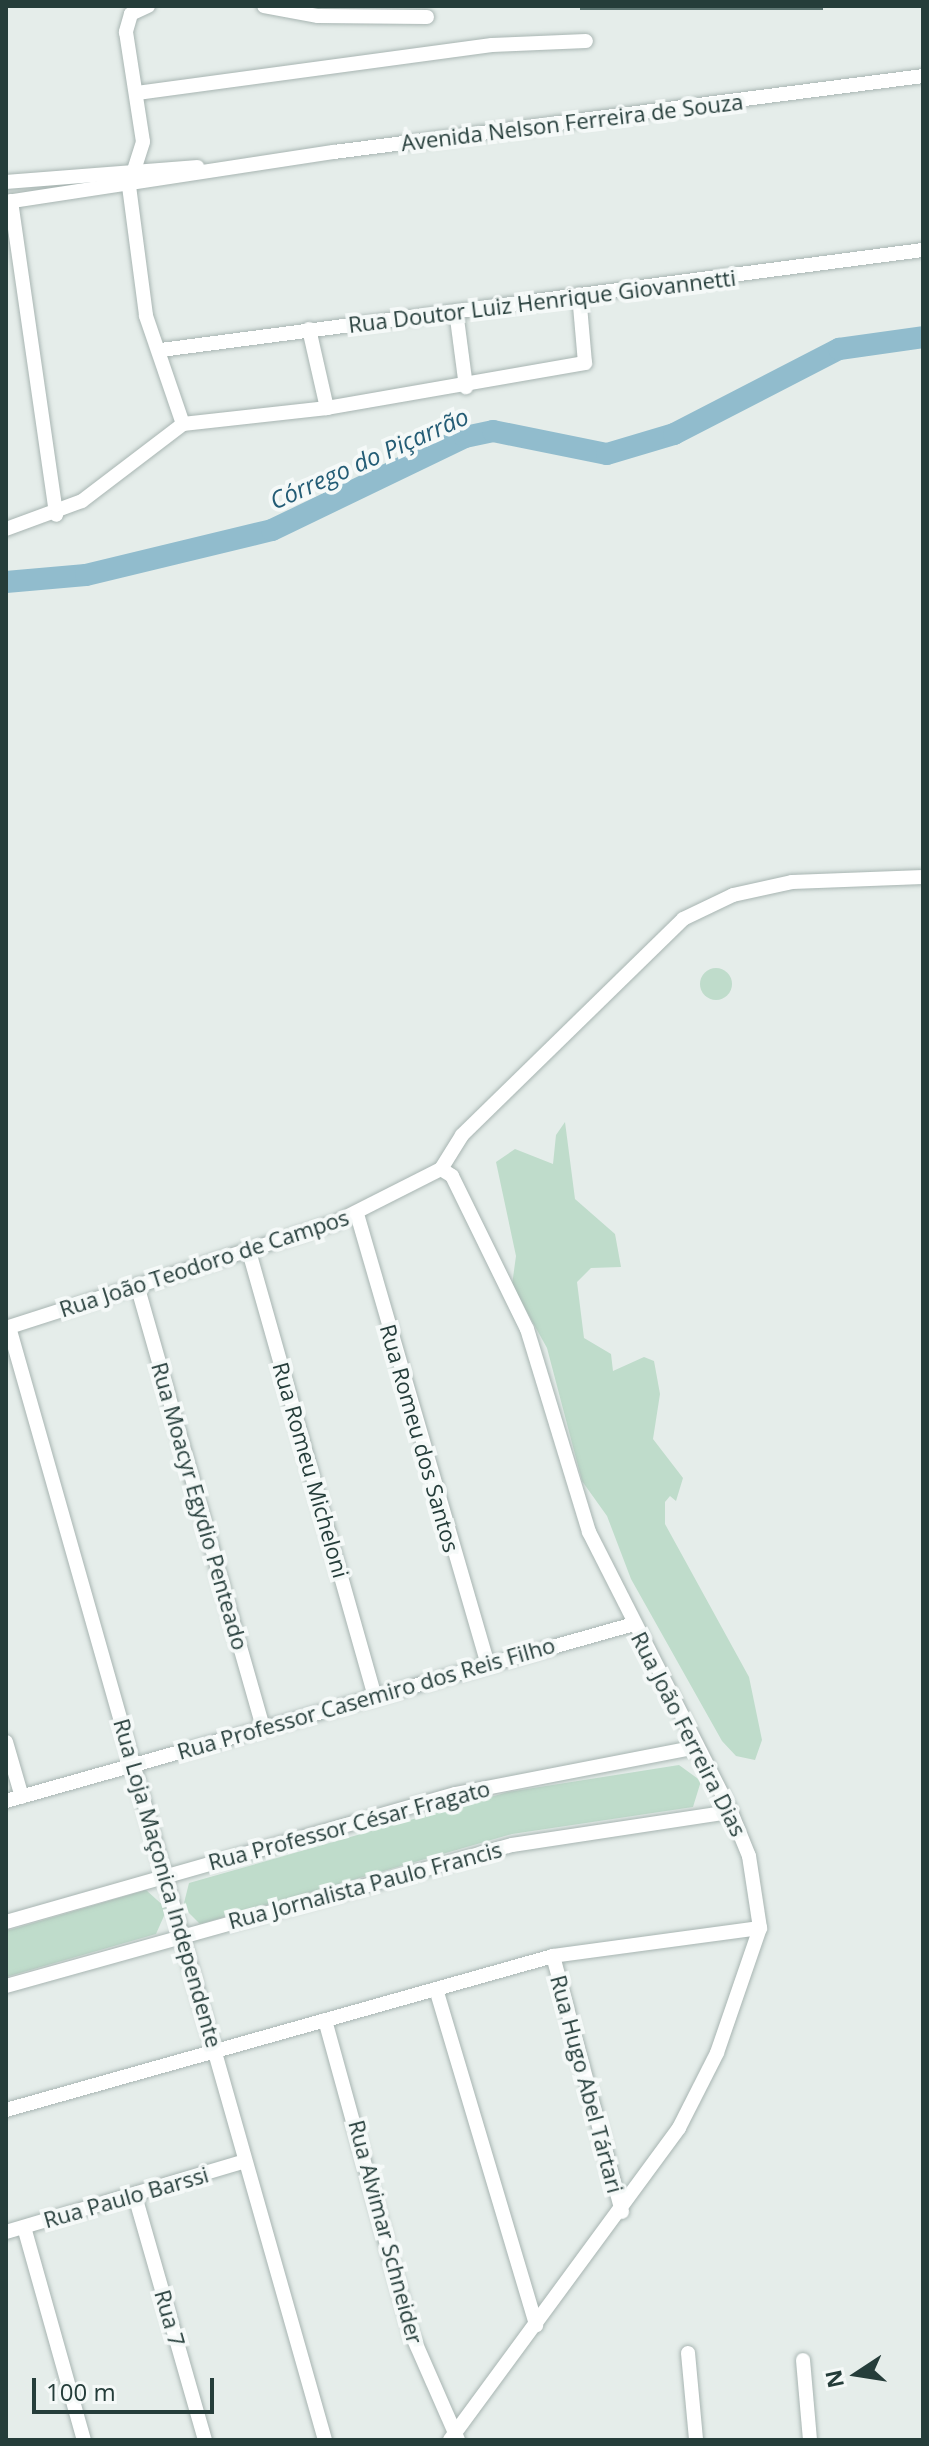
<!DOCTYPE html>
<meta charset="utf-8">
<style>
body{margin:0}
#map{position:relative;width:929px;height:2446px;overflow:hidden;background:#e5edea;font-family:"Open Sans",sans-serif}
div>[style]{position:absolute}
.green>*{inset:0;background:#bfdccb}
.round{border-radius:50%}
.river>*{height:22px;margin:-11px;padding:0 11px;transform-origin:11px;border-radius:11px;background:#91bccd}
.roads{filter:drop-shadow(0 0 2px #a8b5b2) drop-shadow(0 0 2px #a8b5b2)}
.minor>*{height:14px;margin:-7px;padding:0 7px;transform-origin:7px;border-radius:7px;background:#fff}
.rail>*{height:7px;margin-top:-3.5px;transform-origin:0;background:repeating-linear-gradient(90deg,#f5f9f8 0 12px,#607875 0 24px);box-sizing:border-box;border-block:2px solid #607875}
span{translate:-50% -50%;white-space:nowrap;text-align:center;line-height:1.15;-webkit-text-stroke:8px #f5f9f8;paint-order:stroke}
.street-label{font-size:22px;color:#253d3a}
.water-label{font-size:24px;color:#235c75;font-style:italic}
.frame{position:absolute;inset:0;border:8px solid #253d3a;pointer-events:none}
.north{position:absolute;left:817px;top:2334px;width:80px;height:80px;-webkit-text-stroke:6px #f5f9f8;paint-order:stroke;rotate:258deg;font-size:22px;font-weight:700;line-height:32px;text-align:center;color:#253d3a}
.north::after{content:'';display:block;margin:auto;width:28px;height:36px;background:#253d3a;clip-path:polygon(50% 0,100% 100%,50% 72%,0 100%)}
.scale{position:absolute;left:32px;top:2378px;width:182px;height:36px;box-sizing:border-box;border:4px solid #253d3a;border-top:0;padding-left:10px;font-size:24px;line-height:28px;white-space:nowrap;color:#253d3a;-webkit-text-stroke:6px #f5f9f8;paint-order:stroke}
</style>
<div id="map">
<div class="green">
<i class="round" style="left:700px;top:968px;width:32px;height:32px"></i>
<i style="clip-path:polygon(565px 1122px,575px 1199px,615px 1234px,621px 1267px,591px 1268px,577px 1282px,584px 1338px,611px 1354px,613px 1371px,644px 1357px,654px 1361px,660px 1394px,653px 1439px,683px 1478px,676px 1501px,670px 1496px,665px 1502px,665px 1524px,749px 1677px,762px 1740px,755px 1760px,736px 1756px,722px 1741px,631px 1579px,607px 1516px,582px 1481px,547px 1348px,512px 1285px,516px 1256px,496px 1162px,515px 1149px,553px 1164px,556px 1135px)"></i>
<i style="clip-path:polygon(679px 1765px,701px 1781px,693px 1807px,512px 1834px,200px 1924px,183px 1907px,189px 1883px,508px 1792px)"></i>
<i style="clip-path:polygon(146px 1890px,167px 1909px,156px 1934px,6px 1977px,6px 1931px)"></i>
</div>
<div class="river">
<i style="left:6px;top:582px;width:80px;rotate:-5deg"></i>
<i style="left:86px;top:575px;width:191px;rotate:-13.6deg"></i>
<i style="left:272px;top:530px;width:214px;rotate:-25.7deg"></i>
<i style="left:465px;top:437px;width:29px;rotate:-12deg"></i>
<i style="left:493px;top:431px;width:116px;rotate:11.4deg"></i>
<i style="left:607px;top:454px;width:70px;rotate:-16.6deg"></i>
<i style="left:674px;top:434px;width:186px;rotate:-27.3deg"></i>
<i style="left:839px;top:349px;width:85px;rotate:-8.1deg"></i>
</div>
<div class="roads">
<div class="minor">
<i style="left:148px;top:6px;width:19px;rotate:155deg"></i>
<i style="left:131px;top:14px;width:19px;rotate:106deg"></i>
<i style="left:126px;top:32px;width:111px;rotate:81.2deg"></i>
<i style="left:143px;top:142px;width:46px;rotate:107.7deg"></i>
<i style="left:129px;top:186px;width:131px;rotate:82.5deg"></i>
<i style="left:146px;top:316px;width:114px;rotate:71.1deg"></i>
<i style="left:264px;top:6px;width:55px;rotate:10.5deg"></i>
<i style="left:318px;top:16px;width:109px;rotate:0.5deg"></i>
<i style="left:137px;top:93px;width:358px;rotate:-7.7deg"></i>
<i style="left:492px;top:45px;width:94px;rotate:-2.4deg"></i>
<i style="left:6px;top:182px;width:192px;rotate:-4.5deg"></i>
<i style="left:11px;top:201px;width:317px;rotate:81.8deg"></i>
<i style="left:6px;top:202px;width:332px;rotate:-8.7deg"></i>
<i style="left:334px;top:152px;width:594px;rotate:-7.35deg"></i>
<i style="left:456px;top:311px;width:77px;rotate:82.5deg"></i>
<i style="left:309px;top:329px;width:81px;rotate:77.2deg"></i>
<i style="left:161px;top:350px;width:769px;rotate:-7.48deg"></i>
<i style="left:6px;top:529px;width:81px;rotate:-20.2deg"></i>
<i style="left:82px;top:501px;width:127px;rotate:-37.3deg"></i>
<i style="left:183px;top:424px;width:145px;rotate:-6.3deg"></i>
<i style="left:327px;top:408px;width:262px;rotate:-9.9deg"></i>
<i style="left:585px;top:363px;width:69px;rotate:-95deg"></i>
<i style="left:441px;top:1169px;width:13px;rotate:32deg"></i>
<i style="left:452px;top:1176px;width:170px;rotate:63.9deg"></i>
<i style="left:527px;top:1329px;width:212px;rotate:73deg"></i>
<i style="left:589px;top:1532px;width:314px;rotate:63.1deg"></i>
<i style="left:731px;top:1812px;width:48px;rotate:67.8deg"></i>
<i style="left:749px;top:1856px;width:73px;rotate:81.3deg"></i>
<i style="left:760px;top:1928px;width:132px;rotate:109deg"></i>
<i style="left:717px;top:2053px;width:84px;rotate:116.9deg"></i>
<i style="left:679px;top:2128px;width:387px;rotate:126.3deg"></i>
<i style="left:441px;top:1169px;width:40px;rotate:-58deg"></i>
<i style="left:462px;top:1135px;width:309px;rotate:-44.3deg"></i>
<i style="left:683px;top:919px;width:55px;rotate:-25.6deg"></i>
<i style="left:733px;top:895px;width:60px;rotate:-12.4deg"></i>
<i style="left:792px;top:882px;width:131px;rotate:-2.2deg"></i>
<i style="left:357px;top:1214px;width:466px;rotate:73.8deg"></i>
<i style="left:248px;top:1248px;width:462px;rotate:74.2deg"></i>
<i style="left:137px;top:1285px;width:460px;rotate:74.1deg"></i>
<i style="left:9px;top:1327px;width:1157px;rotate:74.15deg"></i>
<i style="left:6px;top:1328px;width:344px;rotate:-17.8deg"></i>
<i style="left:334px;top:1223px;width:120px;rotate:-26.8deg"></i>
<i style="left:6px;top:1742px;width:57px;rotate:73.8deg"></i>
<i style="left:6px;top:1801px;width:652px;rotate:-15.74deg"></i>
<i style="left:6px;top:1922px;width:467px;rotate:-15.9deg"></i>
<i style="left:455px;top:1794px;width:246px;rotate:-11deg"></i>
<i style="left:553px;top:1956px;width:265px;rotate:74.9deg"></i>
<i style="left:6px;top:1986px;width:525px;rotate:-15.57deg"></i>
<i style="left:512px;top:1845px;width:221px;rotate:-8.6deg"></i>
<i style="left:436px;top:1989px;width:351px;rotate:73.4deg"></i>
<i style="left:325px;top:2020px;width:327px;rotate:74.6deg"></i>
<i style="left:412px;top:2335px;width:115px;rotate:66.3deg"></i>
<i style="left:6px;top:2110px;width:568px;rotate:-15.72deg"></i>
<i style="left:553px;top:1956px;width:209px;rotate:-7.7deg"></i>
<i style="left:135px;top:2196px;width:254px;rotate:74deg"></i>
<i style="left:24px;top:2227px;width:221px;rotate:74.3deg"></i>
<i style="left:6px;top:2232px;width:249px;rotate:-16.5deg"></i>
<i style="left:688px;top:2353px;width:87px;rotate:84.7deg"></i>
<i style="left:803px;top:2360px;width:80px;rotate:85deg"></i>
</div>
</div>
<div class="rail">
<i style="left:580px;top:6px;width:243px"></i>
</div>
<div class="street-label">
<span style="left:572px;top:122px;rotate:-7deg">Avenida Nelson Ferreira de Souza</span>
<span style="left:542px;top:301px;rotate:-7deg">Rua Doutor Luiz Henrique Giovannetti</span>
<span style="left:204px;top:1263px;rotate:-18deg">Rua João Teodoro de Campos</span>
<span style="left:420px;top:1438px;rotate:74deg">Rua Romeu dos Santos</span>
<span style="left:311px;top:1470px;rotate:74deg">Rua Romeu Micheloni</span>
<span style="left:200px;top:1506px;rotate:74deg">Rua Moacyr Egydio Penteado</span>
<span style="left:366px;top:1698px;rotate:-16deg">Rua Professor Casemiro dos Reis Filho</span>
<span style="left:689px;top:1734px;rotate:63deg">Rua João Ferreira Dias</span>
<span style="left:349px;top:1825px;rotate:-15deg">Rua Professor César Fragato</span>
<span style="left:168px;top:1883px;rotate:74deg">Rua Loja Maçonica Independente</span>
<span style="left:365px;top:1885px;rotate:-15deg">Rua Jornalista Paulo Francis</span>
<span style="left:587px;top:2084px;rotate:75deg">Rua Hugo Abel Tártari</span>
<span style="left:126px;top:2197px;rotate:-16deg">Rua Paulo Barssi</span>
<span style="left:386px;top:2232px;rotate:75deg">Rua Alvimar Schneider</span>
<span style="left:170px;top:2318px;rotate:74deg">Rua 7</span>
</div>
<div class="water-label">
<span style="left:369px;top:458px;rotate:-24deg">Córrego do Piçarrão</span>
</div>
<div class="frame"></div>
<div class="north">N</div>
<div class="scale">100 m</div>
</div>
